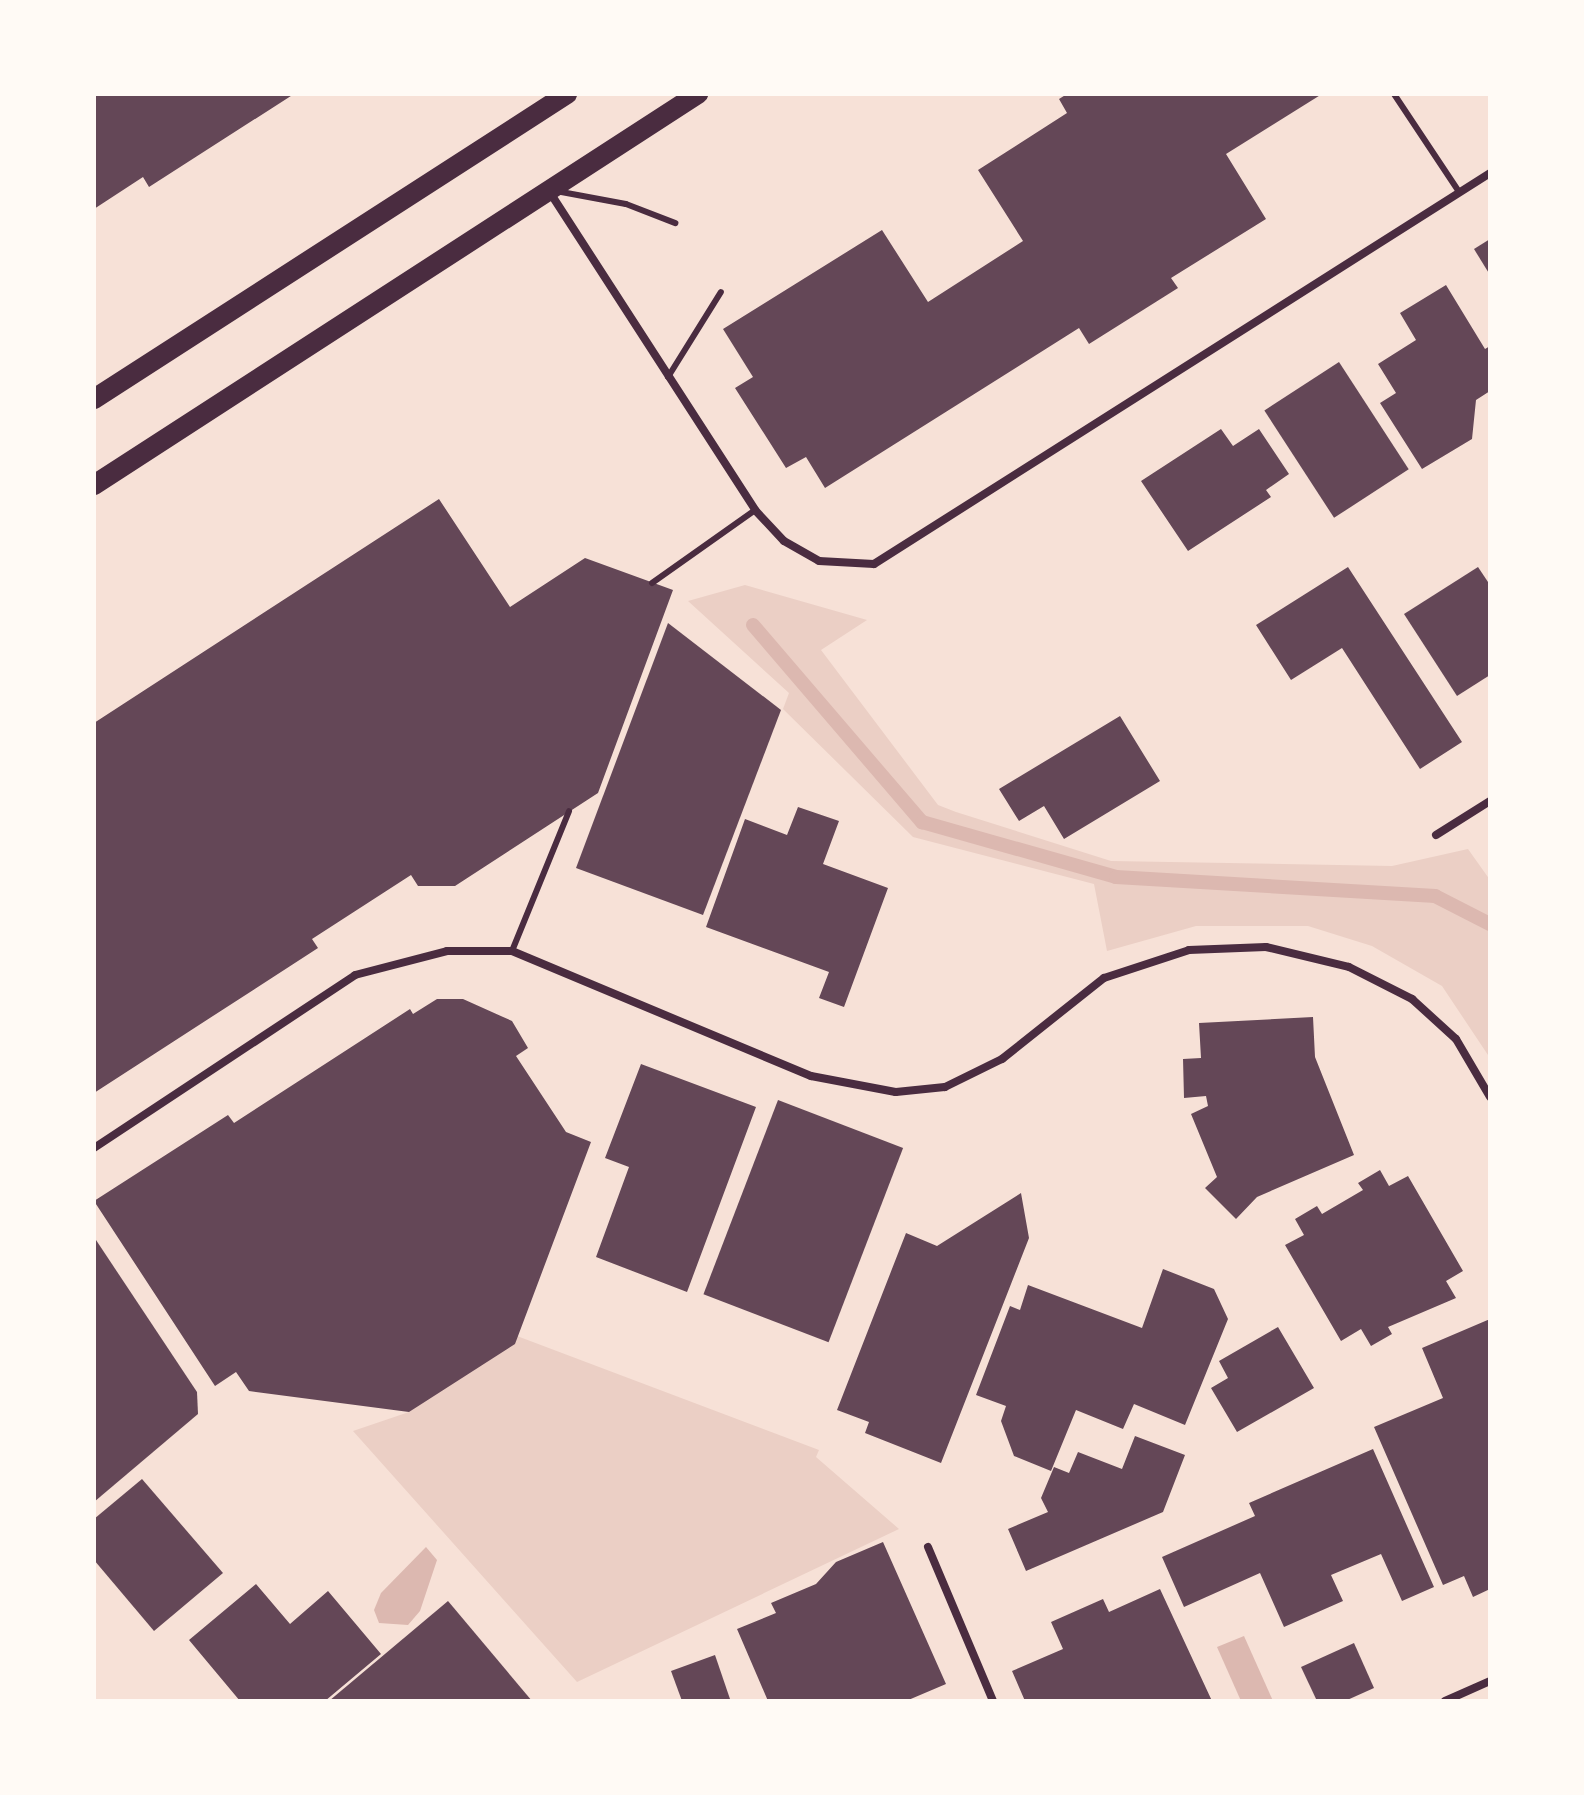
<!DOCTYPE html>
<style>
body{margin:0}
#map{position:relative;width:1584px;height:1795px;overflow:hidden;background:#f7e1d7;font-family:Overpass,sans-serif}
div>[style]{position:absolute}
.green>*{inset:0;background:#ebcfc5}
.water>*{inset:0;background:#dcb8b0}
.stream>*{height:14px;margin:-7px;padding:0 7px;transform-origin:7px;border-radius:7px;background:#dcb8b0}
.building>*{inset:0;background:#644757;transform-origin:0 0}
.service>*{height:6px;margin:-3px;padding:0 3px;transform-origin:3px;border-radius:3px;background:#4a2c40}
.minor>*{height:8px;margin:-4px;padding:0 4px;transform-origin:4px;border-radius:4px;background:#4a2c40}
.primary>*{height:20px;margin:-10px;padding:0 10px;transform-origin:10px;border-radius:10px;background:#4a2c40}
span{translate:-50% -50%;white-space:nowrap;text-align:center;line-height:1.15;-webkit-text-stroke:8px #fffaf5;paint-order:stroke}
.frame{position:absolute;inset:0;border:96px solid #fffaf5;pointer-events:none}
</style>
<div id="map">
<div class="green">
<i style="clip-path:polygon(745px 585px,867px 620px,821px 650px,938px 805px,956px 812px,1111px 861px,1392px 866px,1468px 849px,1490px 880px,1490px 1058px,1442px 986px,1372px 946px,1308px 926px,1196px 926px,1107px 951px,1094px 884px,913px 837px,783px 709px,789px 693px,688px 601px)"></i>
<i style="clip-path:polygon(517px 1336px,819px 1450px,816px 1457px,899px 1529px,577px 1682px,353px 1431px,409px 1412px)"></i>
</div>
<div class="water">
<i style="clip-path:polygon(426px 1547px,437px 1560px,420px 1611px,408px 1625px,379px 1623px,374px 1610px,381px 1593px)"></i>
<i style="clip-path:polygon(1244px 1636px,1273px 1701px,1241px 1701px,1217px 1647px)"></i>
</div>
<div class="stream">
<i style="left:753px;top:625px;width:260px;rotate:49.4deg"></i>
<i style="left:922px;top:822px;width:202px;rotate:15.8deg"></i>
<i style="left:1116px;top:877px;width:320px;rotate:3.4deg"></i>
<i style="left:1435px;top:896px;width:62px;rotate:27deg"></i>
</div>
<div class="building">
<i style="clip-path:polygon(94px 94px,294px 94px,149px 187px,143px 177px,94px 209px)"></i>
<i style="clip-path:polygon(1067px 94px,1322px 94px,1226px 154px,1266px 219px,1171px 278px,1178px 288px,1089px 344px,1079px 328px,825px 488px,806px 457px,786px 468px,735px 388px,753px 377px,723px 329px,882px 230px,928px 302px,1023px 241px,978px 170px,1067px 113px,1059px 99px)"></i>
<i style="clip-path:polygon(1490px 239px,1490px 275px,1474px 249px)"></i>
<i style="clip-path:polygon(1446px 285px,1485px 349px,1490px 346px,1490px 391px,1476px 400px,1472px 439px,1422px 469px,1380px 403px,1396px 393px,1378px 364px,1416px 340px,1400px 313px)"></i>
<i style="left:1339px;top:362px;width:128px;height:89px;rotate:57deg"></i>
<i style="clip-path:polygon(1221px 429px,1233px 446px,1259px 429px,1289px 474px,1266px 490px,1271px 497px,1188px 551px,1141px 481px)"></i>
<i style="clip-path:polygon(439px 499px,510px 607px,585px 558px,673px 590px,598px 793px,455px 886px,418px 886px,411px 875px,312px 939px,318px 948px,94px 1093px,94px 723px)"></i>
<i style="clip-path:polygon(1348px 567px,1462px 742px,1420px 769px,1342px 648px,1291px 680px,1256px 625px)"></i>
<i style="clip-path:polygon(1478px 567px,1490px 585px,1490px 675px,1457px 696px,1404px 614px)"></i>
<i style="clip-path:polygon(668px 623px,781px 710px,703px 915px,576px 868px)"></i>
<i style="clip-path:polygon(1120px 716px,1160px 781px,1064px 839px,1044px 806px,1019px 821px,999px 789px)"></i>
<i style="clip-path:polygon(798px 807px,839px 821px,823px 864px,888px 888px,844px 1007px,819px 998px,829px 972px,706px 927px,745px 819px,787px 835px)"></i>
<i style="clip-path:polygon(437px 999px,463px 999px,512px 1021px,528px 1048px,516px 1056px,566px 1132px,591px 1142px,515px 1344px,409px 1412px,249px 1391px,236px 1372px,215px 1386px,94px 1201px,228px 1115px,234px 1123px,410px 1009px,413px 1014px)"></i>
<i style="clip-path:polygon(1313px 1017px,1315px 1057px,1354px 1155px,1257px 1197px,1236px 1219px,1205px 1188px,1217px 1177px,1191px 1114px,1208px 1106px,1206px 1096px,1184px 1098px,1183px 1059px,1201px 1058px,1199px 1023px)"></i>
<i style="clip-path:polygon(641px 1064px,756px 1107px,687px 1292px,596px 1257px,629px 1167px,605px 1158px)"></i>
<i style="left:778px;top:1100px;width:134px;height:208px;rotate:21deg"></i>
<i style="clip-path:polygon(1380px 1170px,1389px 1186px,1408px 1176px,1463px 1271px,1446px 1281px,1456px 1298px,1388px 1327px,1392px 1334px,1371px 1346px,1361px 1329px,1341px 1341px,1285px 1245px,1304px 1235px,1295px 1219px,1317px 1206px,1322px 1214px,1363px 1190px,1358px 1183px)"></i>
<i style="clip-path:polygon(1021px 1193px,1029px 1238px,941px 1463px,865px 1433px,869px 1422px,837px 1410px,906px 1233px,937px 1246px)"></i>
<i style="clip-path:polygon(94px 1237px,197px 1392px,198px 1414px,94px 1502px)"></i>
<i style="clip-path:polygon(1163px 1269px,1214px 1289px,1228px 1319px,1185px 1425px,1134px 1404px,1123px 1429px,1076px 1410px,1051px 1471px,1014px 1456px,1001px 1421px,1006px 1406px,976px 1395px,1010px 1306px,1020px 1310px,1028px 1285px,1142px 1328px)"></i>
<i style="clip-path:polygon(1490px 1319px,1490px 1589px,1473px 1597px,1464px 1576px,1443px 1585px,1374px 1427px,1443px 1398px,1422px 1348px)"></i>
<i style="clip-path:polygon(1278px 1327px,1314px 1388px,1237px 1432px,1211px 1388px,1228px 1378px,1219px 1361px)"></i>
<i style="clip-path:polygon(1135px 1436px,1185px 1455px,1163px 1512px,1026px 1571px,1008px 1529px,1048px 1512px,1041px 1498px,1054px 1467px,1069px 1473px,1078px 1452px,1122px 1469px)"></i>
<i style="clip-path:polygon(1373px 1449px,1434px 1587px,1402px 1601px,1381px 1554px,1331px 1575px,1343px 1601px,1284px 1627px,1260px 1573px,1184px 1607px,1162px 1557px,1255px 1516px,1249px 1503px)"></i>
<i style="clip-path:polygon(142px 1479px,223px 1573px,154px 1631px,94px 1560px,94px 1519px)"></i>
<i style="clip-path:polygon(883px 1542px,946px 1684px,906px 1701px,768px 1701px,737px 1629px,776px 1613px,771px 1603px,816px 1584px,836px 1562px)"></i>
<i style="clip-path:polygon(256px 1584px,290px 1624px,328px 1591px,381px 1654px,325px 1701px,240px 1701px,189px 1640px)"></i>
<i style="clip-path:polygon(1160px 1589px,1212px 1701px,1025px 1701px,1012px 1671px,1063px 1649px,1051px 1622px,1103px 1599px,1109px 1612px)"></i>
<i style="clip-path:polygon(448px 1601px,532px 1701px,329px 1701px)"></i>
<i style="clip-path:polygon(1354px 1643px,1374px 1688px,1345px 1701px,1317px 1701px,1301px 1667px)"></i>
<i style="clip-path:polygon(715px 1655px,730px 1699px,682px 1701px,671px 1671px)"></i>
</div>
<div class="service">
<i style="left:1394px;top:94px;width:118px;rotate:56.4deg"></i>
<i style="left:556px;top:191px;width:71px;rotate:10.5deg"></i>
<i style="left:626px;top:204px;width:53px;rotate:21.2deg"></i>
<i style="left:668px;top:377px;width:100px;rotate:-58.1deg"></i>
<i style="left:652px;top:583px;width:126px;rotate:-35.3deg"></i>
<i style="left:512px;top:951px;width:151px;rotate:-67.8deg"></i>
</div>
<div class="minor">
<i style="left:549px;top:191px;width:380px;rotate:57.1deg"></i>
<i style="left:755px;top:510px;width:42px;rotate:46.9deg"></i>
<i style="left:784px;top:541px;width:40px;rotate:29.7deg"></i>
<i style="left:819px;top:561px;width:55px;rotate:3.1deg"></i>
<i style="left:874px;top:564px;width:730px;rotate:-32.4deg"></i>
<i style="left:1436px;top:835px;width:64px;rotate:-32.2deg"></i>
<i style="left:94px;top:1148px;width:313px;rotate:-33.5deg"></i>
<i style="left:355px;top:975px;width:95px;rotate:-14.6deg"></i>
<i style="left:447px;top:951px;width:65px"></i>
<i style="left:512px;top:951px;width:324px;rotate:22.7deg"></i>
<i style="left:811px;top:1076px;width:86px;rotate:10.7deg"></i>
<i style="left:896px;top:1092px;width:49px;rotate:-5.8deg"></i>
<i style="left:945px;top:1087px;width:64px;rotate:-26.2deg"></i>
<i style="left:1002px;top:1059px;width:130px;rotate:-38.5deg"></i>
<i style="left:1104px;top:978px;width:89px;rotate:-18.2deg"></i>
<i style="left:1189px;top:950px;width:77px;rotate:-2.2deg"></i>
<i style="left:1266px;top:947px;width:85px;rotate:13.5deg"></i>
<i style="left:1349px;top:967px;width:71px;rotate:26.9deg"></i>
<i style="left:1412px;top:999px;width:59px;rotate:42.3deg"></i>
<i style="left:1456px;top:1039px;width:67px;rotate:59.6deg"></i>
<i style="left:928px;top:1547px;width:167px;rotate:67.1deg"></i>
<i style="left:1445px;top:1701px;width:49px;rotate:-24deg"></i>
</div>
<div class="primary">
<i style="left:94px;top:399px;width:563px;rotate:-32.81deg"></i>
<i style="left:94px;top:485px;width:720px;rotate:-32.92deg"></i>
</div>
<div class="frame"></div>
</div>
